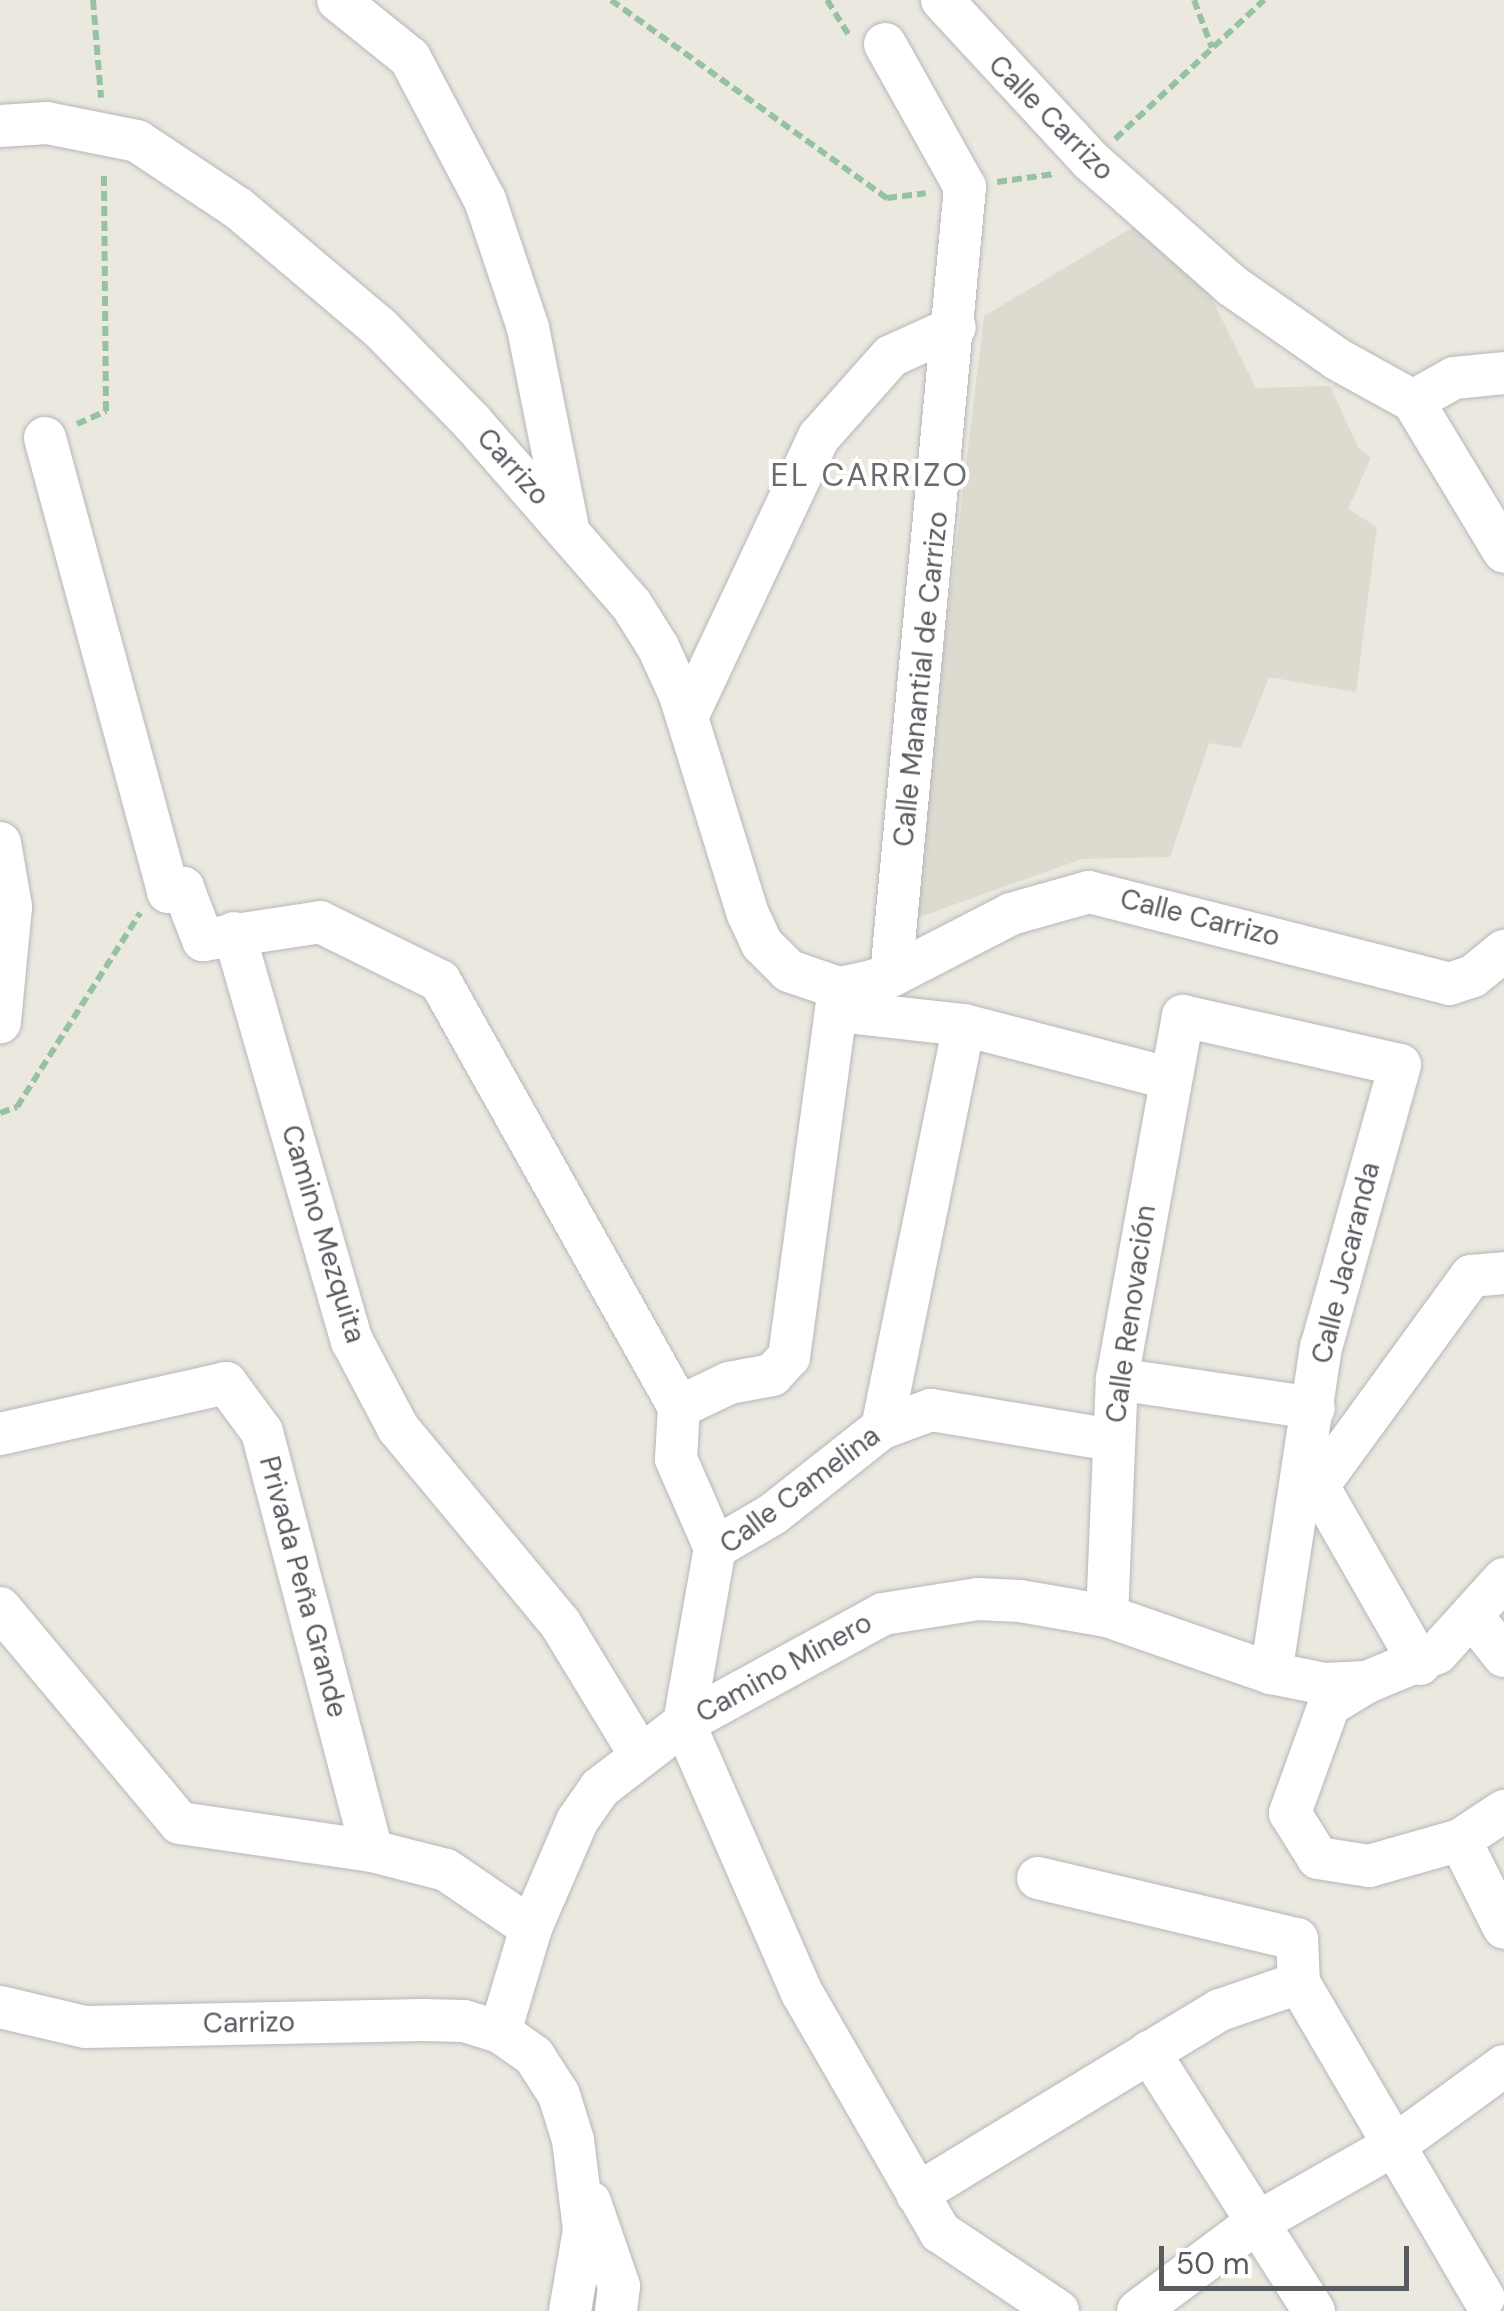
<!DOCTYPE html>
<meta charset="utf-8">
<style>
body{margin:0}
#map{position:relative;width:1504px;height:2311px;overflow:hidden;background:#ebe8df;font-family:"DM Sans",sans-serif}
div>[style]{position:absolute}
.education>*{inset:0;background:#dddad0}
.path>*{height:6px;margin-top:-3px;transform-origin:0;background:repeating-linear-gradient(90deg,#95c3a2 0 10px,transparent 0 15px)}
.roads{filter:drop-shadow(0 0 2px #b5b7bc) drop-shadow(0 0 2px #b5b7bc)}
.minor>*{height:42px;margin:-21px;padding:0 21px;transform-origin:21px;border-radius:21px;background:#fff}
span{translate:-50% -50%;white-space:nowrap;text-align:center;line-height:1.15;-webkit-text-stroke:8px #fff;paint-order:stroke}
.street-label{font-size:28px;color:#585b60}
.quarter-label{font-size:32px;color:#696d72;letter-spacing:2.5px}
.scale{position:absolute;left:1159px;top:2246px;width:250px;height:45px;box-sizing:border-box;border:5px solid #585b60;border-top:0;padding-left:12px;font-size:30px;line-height:35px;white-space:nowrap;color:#585b60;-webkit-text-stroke:8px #fff;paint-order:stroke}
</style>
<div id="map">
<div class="education">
<i style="clip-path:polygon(1135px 226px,1210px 295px,1256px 388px,1330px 386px,1358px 447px,1371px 458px,1348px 509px,1377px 527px,1356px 692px,1269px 677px,1241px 748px,1209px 743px,1170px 857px,1082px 859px,911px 920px,984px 316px)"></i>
</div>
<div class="path">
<i style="left:93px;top:0;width:98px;rotate:85.3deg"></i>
<i style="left:611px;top:0;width:340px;rotate:35.7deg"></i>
<i style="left:887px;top:198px;width:39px;rotate:-7deg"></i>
<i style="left:827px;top:0;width:44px;rotate:58.1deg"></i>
<i style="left:1194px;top:0;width:51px;rotate:69.4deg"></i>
<i style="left:1115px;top:139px;width:204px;rotate:-43deg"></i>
<i style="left:997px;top:182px;width:58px;rotate:-8deg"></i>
<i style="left:77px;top:424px;width:32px;rotate:-24deg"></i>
<i style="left:106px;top:411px;width:240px;rotate:-90.5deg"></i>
<i style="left:0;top:1113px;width:18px;rotate:-19deg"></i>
<i style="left:17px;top:1107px;width:230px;rotate:-57.6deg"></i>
</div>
<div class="roads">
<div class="minor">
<i style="left:338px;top:0;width:92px;rotate:38.9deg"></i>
<i style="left:410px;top:58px;width:161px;rotate:62.2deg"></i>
<i style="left:485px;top:200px;width:135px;rotate:71.4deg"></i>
<i style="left:528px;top:328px;width:204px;rotate:78.7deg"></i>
<i style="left:942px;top:0;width:219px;rotate:47.2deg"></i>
<i style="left:1091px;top:161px;width:187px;rotate:41.5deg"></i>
<i style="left:1231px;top:285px;width:129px;rotate:34.9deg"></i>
<i style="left:1337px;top:359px;width:87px;rotate:28.9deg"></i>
<i style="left:1413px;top:401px;width:176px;rotate:58.9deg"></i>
<i style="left:885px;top:44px;width:164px;rotate:60.8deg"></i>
<i style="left:965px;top:187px;width:792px;rotate:95.36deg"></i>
<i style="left:0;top:126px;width:47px;rotate:-3.7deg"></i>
<i style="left:47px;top:123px;width:92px;rotate:11.3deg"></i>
<i style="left:137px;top:141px;width:121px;rotate:33.6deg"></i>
<i style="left:238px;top:208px;width:186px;rotate:40.2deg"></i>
<i style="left:380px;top:328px;width:132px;rotate:45.6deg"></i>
<i style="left:472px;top:422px;width:242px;rotate:48.9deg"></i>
<i style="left:631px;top:604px;width:51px;rotate:57.9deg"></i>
<i style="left:658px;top:647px;width:53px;rotate:65.4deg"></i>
<i style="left:680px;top:695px;width:229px;rotate:72.8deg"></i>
<i style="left:748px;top:914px;width:33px;rotate:65deg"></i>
<i style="left:762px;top:944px;width:38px;rotate:45deg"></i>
<i style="left:789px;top:971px;width:53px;rotate:18.8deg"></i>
<i style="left:839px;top:988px;width:25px;rotate:-11deg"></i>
<i style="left:864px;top:983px;width:28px;rotate:-15deg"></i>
<i style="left:891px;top:976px;width:135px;rotate:-27.3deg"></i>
<i style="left:1011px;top:914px;width:81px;rotate:-15.8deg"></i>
<i style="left:1089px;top:892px;width:372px;rotate:14.3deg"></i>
<i style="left:1449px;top:984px;width:25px;rotate:-18deg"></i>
<i style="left:1473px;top:976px;width:40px;rotate:-39deg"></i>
<i style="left:1413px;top:401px;width:47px;rotate:-29.3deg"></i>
<i style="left:1454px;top:378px;width:50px;rotate:-5.7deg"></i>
<i style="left:45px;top:438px;width:470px;rotate:74.8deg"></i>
<i style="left:168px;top:892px;width:16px;rotate:-15deg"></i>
<i style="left:183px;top:888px;width:56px;rotate:69deg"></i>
<i style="left:203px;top:940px;width:118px;rotate:-8.7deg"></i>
<i style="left:320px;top:922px;width:134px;rotate:26.2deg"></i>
<i style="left:440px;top:981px;width:488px;rotate:60.7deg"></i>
<i style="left:687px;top:717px;width:310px;rotate:-64.8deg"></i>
<i style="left:819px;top:437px;width:108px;rotate:-48.4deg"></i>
<i style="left:891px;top:356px;width:70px;rotate:-24.4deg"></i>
<i style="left:0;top:843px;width:65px;rotate:80.2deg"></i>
<i style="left:11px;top:907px;width:116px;rotate:95.5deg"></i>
<i style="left:234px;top:933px;width:425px;rotate:73.9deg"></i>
<i style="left:352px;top:1341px;width:98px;rotate:62.1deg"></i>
<i style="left:398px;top:1428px;width:254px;rotate:50.3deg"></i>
<i style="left:560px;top:1623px;width:152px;rotate:58.7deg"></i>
<i style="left:837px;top:1011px;width:128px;rotate:6.3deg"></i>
<i style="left:964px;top:1025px;width:210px;rotate:14.6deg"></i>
<i style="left:1117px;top:1379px;width:199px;rotate:8.4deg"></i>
<i style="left:882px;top:1428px;width:411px;rotate:-78.5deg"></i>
<i style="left:0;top:1434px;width:232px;rotate:-12.7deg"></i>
<i style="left:226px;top:1383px;width:61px;rotate:53.7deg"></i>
<i style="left:262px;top:1432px;width:433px;rotate:75.3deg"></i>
<i style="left:715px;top:1548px;width:97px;rotate:-113.7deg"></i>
<i style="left:676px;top:1459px;width:52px;rotate:-86.7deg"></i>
<i style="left:679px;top:1407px;width:55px;rotate:-25.6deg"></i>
<i style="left:729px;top:1383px;width:44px;rotate:-10.5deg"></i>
<i style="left:772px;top:1375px;width:25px;rotate:-47deg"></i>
<i style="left:789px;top:1357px;width:372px;rotate:-82.3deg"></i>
<i style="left:715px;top:1548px;width:67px;rotate:-30.4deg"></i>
<i style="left:773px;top:1514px;width:139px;rotate:-38.3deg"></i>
<i style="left:882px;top:1428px;width:52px;rotate:-20.2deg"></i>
<i style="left:931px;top:1410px;width:184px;rotate:9.4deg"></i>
<i style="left:0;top:1608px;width:280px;rotate:50.1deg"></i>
<i style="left:180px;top:1823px;width:194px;rotate:8.3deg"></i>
<i style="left:372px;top:1851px;width:76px;rotate:14.4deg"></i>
<i style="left:446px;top:1870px;width:103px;rotate:34.3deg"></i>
<i style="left:1107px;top:1616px;width:237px;rotate:-87.6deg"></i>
<i style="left:1117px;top:1379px;width:369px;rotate:-79.7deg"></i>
<i style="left:1183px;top:1016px;width:222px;rotate:12.7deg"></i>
<i style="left:1400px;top:1065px;width:293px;rotate:105.6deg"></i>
<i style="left:1321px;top:1347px;width:330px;rotate:98.7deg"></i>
<i style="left:1473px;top:1617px;width:50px;rotate:51.5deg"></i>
<i style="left:1420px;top:1664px;width:205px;rotate:-119.8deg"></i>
<i style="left:1318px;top:1486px;width:260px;rotate:-53.9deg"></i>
<i style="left:1471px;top:1276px;width:33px;rotate:-5deg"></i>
<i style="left:1367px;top:1682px;width:44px;rotate:148.8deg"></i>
<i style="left:1329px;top:1705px;width:115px;rotate:109.9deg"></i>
<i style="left:1290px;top:1813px;width:53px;rotate:58.1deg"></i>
<i style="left:1318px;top:1858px;width:52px;rotate:8.9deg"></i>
<i style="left:1369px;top:1866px;width:95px;rotate:-15.9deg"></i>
<i style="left:1460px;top:1840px;width:53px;rotate:-33.4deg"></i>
<i style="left:684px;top:1723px;width:295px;rotate:66.4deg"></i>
<i style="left:802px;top:1993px;width:276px;rotate:60deg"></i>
<i style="left:940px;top:2232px;width:142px;rotate:33.8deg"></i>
<i style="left:684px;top:1723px;width:178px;rotate:-80deg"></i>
<i style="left:1460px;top:1840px;width:98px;rotate:63.4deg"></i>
<i style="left:1038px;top:1878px;width:266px;rotate:13.3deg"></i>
<i style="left:1297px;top:1939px;width:44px;rotate:87.4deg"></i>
<i style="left:1299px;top:1983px;width:365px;rotate:59.6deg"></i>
<i style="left:0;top:2007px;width:87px;rotate:13.2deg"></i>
<i style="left:85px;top:2027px;width:338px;rotate:-1.2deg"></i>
<i style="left:423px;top:2020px;width:41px;rotate:1.4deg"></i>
<i style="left:464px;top:2021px;width:38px;rotate:17deg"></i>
<i style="left:500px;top:2032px;width:42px;rotate:35.2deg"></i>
<i style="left:534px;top:2056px;width:46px;rotate:57.3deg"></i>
<i style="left:559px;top:2095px;width:47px;rotate:72.7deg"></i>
<i style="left:573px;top:2140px;width:91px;rotate:83deg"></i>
<i style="left:584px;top:2230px;width:82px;rotate:99.8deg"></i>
<i style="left:500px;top:2032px;width:109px;rotate:-73.4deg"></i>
<i style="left:531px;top:1928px;width:116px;rotate:-66.7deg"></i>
<i style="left:577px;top:1821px;width:40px;rotate:-55.1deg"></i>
<i style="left:600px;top:1788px;width:106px;rotate:-37.7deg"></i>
<i style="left:684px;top:1723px;width:227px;rotate:-28.7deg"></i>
<i style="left:883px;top:1614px;width:96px;rotate:-9deg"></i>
<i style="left:978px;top:1599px;width:42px;rotate:2.7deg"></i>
<i style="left:1020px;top:1601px;width:88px;rotate:9.8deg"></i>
<i style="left:1107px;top:1616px;width:174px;rotate:19.2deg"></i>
<i style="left:1271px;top:1673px;width:55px;rotate:11.5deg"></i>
<i style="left:1325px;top:1684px;width:42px;rotate:-2.7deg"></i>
<i style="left:1367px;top:1682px;width:76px;rotate:-22.5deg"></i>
<i style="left:1437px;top:1653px;width:100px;rotate:-47.8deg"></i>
<i style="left:1149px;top:2052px;width:307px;rotate:57.5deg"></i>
<i style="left:917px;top:2194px;width:354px;rotate:-31.3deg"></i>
<i style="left:1220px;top:2010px;width:83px;rotate:-18.9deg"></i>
<i style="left:590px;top:2202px;width:89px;rotate:71deg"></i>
<i style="left:619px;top:2286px;width:25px;rotate:97deg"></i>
<i style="left:1138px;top:2311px;width:144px;rotate:-36.8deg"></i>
<i style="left:1253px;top:2225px;width:167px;rotate:-29.5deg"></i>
<i style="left:1398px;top:2143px;width:131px;rotate:-36deg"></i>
</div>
</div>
<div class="street-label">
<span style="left:1051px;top:118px;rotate:45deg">Calle Carrizo</span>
<span style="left:513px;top:467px;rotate:48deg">Carrizo</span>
<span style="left:921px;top:679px;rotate:-84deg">Calle Manantial de Carrizo</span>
<span style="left:1200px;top:918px;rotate:14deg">Calle Carrizo</span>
<span style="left:323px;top:1234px;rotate:73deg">Camino Mezquita</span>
<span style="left:1346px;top:1263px;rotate:-76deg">Calle Jacaranda</span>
<span style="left:1131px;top:1314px;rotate:-82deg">Calle Renovación</span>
<span style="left:800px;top:1490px;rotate:-37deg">Calle Camelina</span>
<span style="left:303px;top:1587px;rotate:75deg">Privada Peña Grande</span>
<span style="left:784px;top:1668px;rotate:-29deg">Camino Minero</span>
<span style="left:249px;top:2023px;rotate:-1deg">Carrizo</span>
</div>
<div class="quarter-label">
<span style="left:870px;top:475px">EL CARRIZO</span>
</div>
<div class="scale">50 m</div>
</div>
